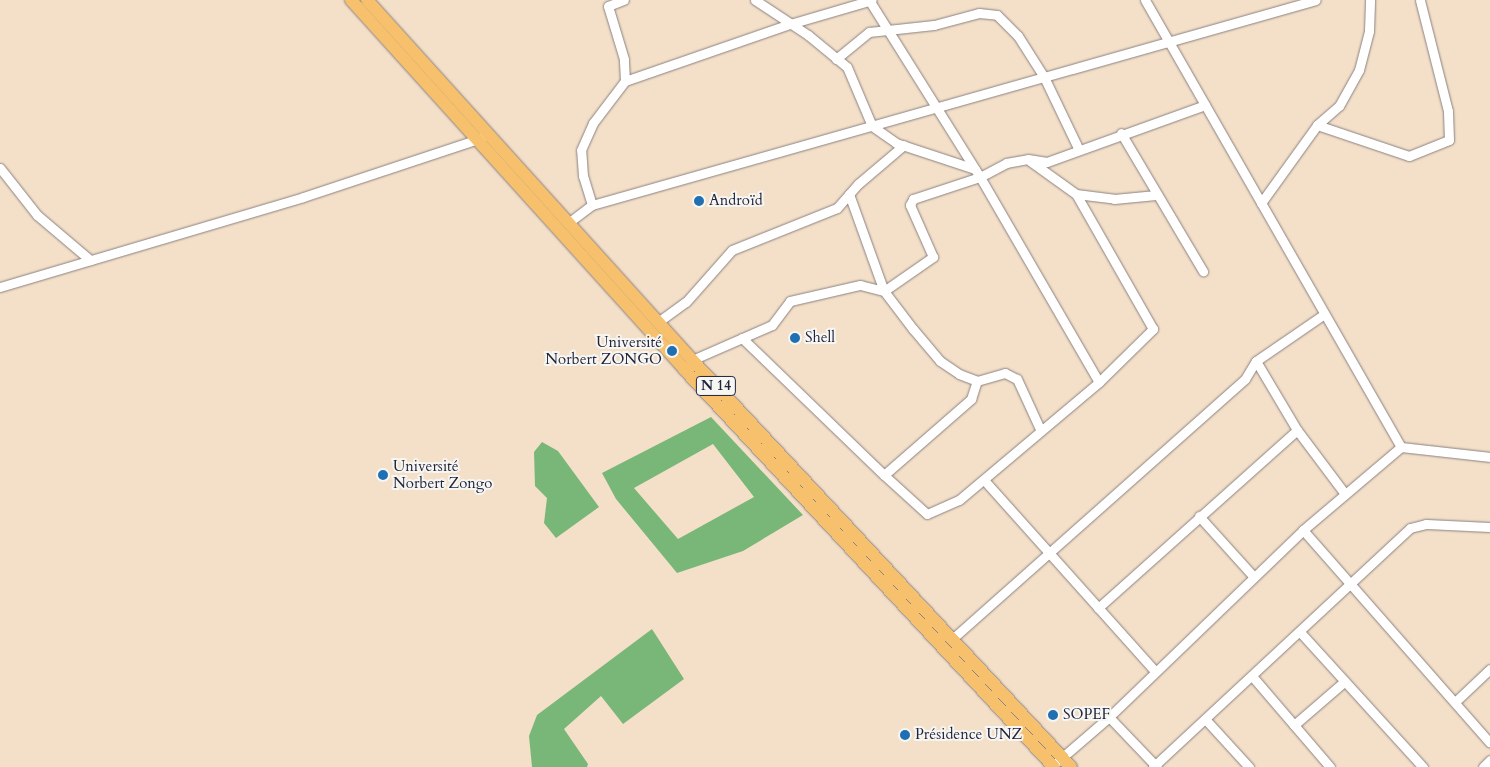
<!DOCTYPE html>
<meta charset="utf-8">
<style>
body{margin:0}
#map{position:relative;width:1490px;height:767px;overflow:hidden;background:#f4e0c8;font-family:Cardo,serif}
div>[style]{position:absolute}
.forest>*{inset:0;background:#79b778}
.roads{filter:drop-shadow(0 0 1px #8b8182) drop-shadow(0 0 1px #8b8182)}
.street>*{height:9px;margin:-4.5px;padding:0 4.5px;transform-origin:4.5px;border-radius:4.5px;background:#fff}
.primary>*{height:12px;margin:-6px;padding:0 6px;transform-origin:6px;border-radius:6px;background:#f7c06c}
.dots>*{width:14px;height:14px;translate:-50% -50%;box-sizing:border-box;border:2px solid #f6f6f2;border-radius:50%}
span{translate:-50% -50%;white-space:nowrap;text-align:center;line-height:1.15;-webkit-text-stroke:4px #f6f6f2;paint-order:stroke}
.shield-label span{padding:1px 4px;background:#f6f6f2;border:1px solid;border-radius:4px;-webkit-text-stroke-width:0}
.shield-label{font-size:14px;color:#22223b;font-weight:700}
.poi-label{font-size:15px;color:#22223b}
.left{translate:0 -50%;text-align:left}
.right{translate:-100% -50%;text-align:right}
</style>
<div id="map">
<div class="forest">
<i style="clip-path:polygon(evenodd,711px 417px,803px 515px,743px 551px,677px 573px,616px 499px,602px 473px,711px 417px,713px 444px,754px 497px,678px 539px,634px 488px,713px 444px)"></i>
<i style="clip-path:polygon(542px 442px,558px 451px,599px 507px,556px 538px,544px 523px,547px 498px,535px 486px,534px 452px)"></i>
<i style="clip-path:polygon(652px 629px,684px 679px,623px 724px,601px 696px,564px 729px,588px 764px,587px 767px,532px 767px,529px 736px,537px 715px)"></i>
</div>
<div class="roads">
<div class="street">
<i style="left:755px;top:0;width:64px;rotate:33.4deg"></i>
<i style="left:808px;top:35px;width:50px;rotate:39.4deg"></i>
<i style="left:847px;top:67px;width:64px;rotate:67deg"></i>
<i style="left:872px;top:126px;width:29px;rotate:35deg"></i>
<i style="left:896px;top:143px;width:83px;rotate:18.2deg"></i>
<i style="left:869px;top:0;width:209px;rotate:57.9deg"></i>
<i style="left:980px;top:177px;width:237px;rotate:59.9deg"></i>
<i style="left:1145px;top:0;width:515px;rotate:60.2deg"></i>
<i style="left:836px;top:59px;width:43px;rotate:-39.3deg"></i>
<i style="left:869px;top:32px;width:65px;rotate:-6.1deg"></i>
<i style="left:934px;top:25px;width:47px;rotate:-14.9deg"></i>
<i style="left:979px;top:13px;width:18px;rotate:6deg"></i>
<i style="left:997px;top:15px;width:30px;rotate:45deg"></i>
<i style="left:1018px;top:36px;width:49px;rotate:57.6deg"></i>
<i style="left:1044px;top:77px;width:81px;rotate:64.4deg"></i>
<i style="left:625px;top:81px;width:175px;rotate:-19.1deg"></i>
<i style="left:790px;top:24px;width:85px;rotate:-16.3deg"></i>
<i style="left:1317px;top:125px;width:97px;rotate:18.6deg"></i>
<i style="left:1409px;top:156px;width:43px;rotate:-21.8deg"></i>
<i style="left:1449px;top:140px;width:29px;rotate:-92deg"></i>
<i style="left:1448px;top:111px;width:114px;rotate:-104.2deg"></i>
<i style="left:1121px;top:133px;width:161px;rotate:59.3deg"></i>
<i style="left:1030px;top:161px;width:57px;rotate:35.7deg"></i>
<i style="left:1076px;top:194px;width:38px;rotate:7deg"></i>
<i style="left:1114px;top:199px;width:42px;rotate:-5.4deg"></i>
<i style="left:0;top:168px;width:60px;rotate:51.8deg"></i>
<i style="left:37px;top:215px;width:70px;rotate:40.3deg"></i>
<i style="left:849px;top:194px;width:103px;rotate:70.2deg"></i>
<i style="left:884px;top:291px;width:48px;rotate:52.7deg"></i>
<i style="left:913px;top:329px;width:42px;rotate:49.8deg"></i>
<i style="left:940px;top:361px;width:23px;rotate:34deg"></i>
<i style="left:959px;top:374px;width:19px;rotate:21deg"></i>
<i style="left:977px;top:381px;width:29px;rotate:-16deg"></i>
<i style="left:1005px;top:373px;width:13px;rotate:27deg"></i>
<i style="left:1017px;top:379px;width:55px;rotate:65.3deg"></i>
<i style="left:1261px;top:203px;width:96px;rotate:-54.3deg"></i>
<i style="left:1317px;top:125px;width:29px;rotate:-41deg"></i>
<i style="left:1339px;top:106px;width:41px;rotate:-60.9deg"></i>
<i style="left:1359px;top:70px;width:40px;rotate:-75.6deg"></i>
<i style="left:1369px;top:31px;width:31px;rotate:-88deg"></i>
<i style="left:592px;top:205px;width:30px;rotate:-107deg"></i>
<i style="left:583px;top:176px;width:26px;rotate:-94deg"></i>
<i style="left:581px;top:150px;width:30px;rotate:-66deg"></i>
<i style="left:593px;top:123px;width:53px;rotate:-52.7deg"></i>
<i style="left:625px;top:81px;width:22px;rotate:-93deg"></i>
<i style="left:624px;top:59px;width:55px;rotate:-106.8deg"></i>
<i style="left:608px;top:6px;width:17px;rotate:-21deg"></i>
<i style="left:568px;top:223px;width:30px;rotate:-37deg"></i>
<i style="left:592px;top:205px;width:752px;rotate:-15.81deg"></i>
<i style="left:0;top:287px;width:316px;rotate:-16.5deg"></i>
<i style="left:303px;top:197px;width:188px;rotate:-18.3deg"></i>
<i style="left:658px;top:322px;width:34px;rotate:-36deg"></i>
<i style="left:686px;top:302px;width:69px;rotate:-48.5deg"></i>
<i style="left:732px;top:250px;width:113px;rotate:-21.8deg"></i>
<i style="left:837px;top:208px;width:32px;rotate:-49deg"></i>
<i style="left:858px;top:184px;width:60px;rotate:-40.3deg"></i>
<i style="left:742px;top:338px;width:197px;rotate:44deg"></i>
<i style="left:884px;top:475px;width:116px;rotate:-41.1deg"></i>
<i style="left:971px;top:399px;width:19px;rotate:-72deg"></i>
<i style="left:692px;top:360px;width:87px;rotate:-23.6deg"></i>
<i style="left:772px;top:325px;width:30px;rotate:-53deg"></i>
<i style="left:790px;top:301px;width:72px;rotate:-12.9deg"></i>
<i style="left:860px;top:285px;width:25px;rotate:14deg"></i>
<i style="left:884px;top:291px;width:60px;rotate:-34.8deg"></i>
<i style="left:933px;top:257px;width:57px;rotate:-113.9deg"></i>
<i style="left:910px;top:205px;width:7px;rotate:-63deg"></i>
<i style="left:913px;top:199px;width:71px;rotate:-18.2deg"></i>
<i style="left:980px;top:177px;width:30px;rotate:-28deg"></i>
<i style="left:1006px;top:163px;width:22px;rotate:-10deg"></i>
<i style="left:1028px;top:159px;width:19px;rotate:9deg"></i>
<i style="left:1047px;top:162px;width:168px;rotate:-19.8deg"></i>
<i style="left:1256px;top:361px;width:81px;rotate:-34.5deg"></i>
<i style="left:884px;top:475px;width:58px;rotate:42.2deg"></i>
<i style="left:927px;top:514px;width:35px;rotate:-24deg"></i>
<i style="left:959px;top:500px;width:183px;rotate:-40.1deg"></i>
<i style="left:1099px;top:382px;width:76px;rotate:-44.5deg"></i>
<i style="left:1153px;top:329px;width:155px;rotate:-119.7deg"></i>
<i style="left:984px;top:480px;width:255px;rotate:48.2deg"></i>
<i style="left:1199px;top:516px;width:82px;rotate:48deg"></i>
<i style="left:1303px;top:530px;width:283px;rotate:48.7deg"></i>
<i style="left:1098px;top:608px;width:267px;rotate:-41.8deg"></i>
<i style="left:1300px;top:632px;width:183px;rotate:47.7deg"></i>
<i style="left:951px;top:640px;width:393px;rotate:-41.6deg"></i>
<i style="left:1245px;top:379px;width:21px;rotate:-59deg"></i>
<i style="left:1256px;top:361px;width:80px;rotate:59.3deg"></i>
<i style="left:1297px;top:430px;width:80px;rotate:53.1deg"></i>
<i style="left:1252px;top:676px;width:120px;rotate:49.4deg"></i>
<i style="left:1455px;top:702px;width:48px;rotate:-43.3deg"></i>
<i style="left:1109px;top:717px;width:69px;rotate:46.2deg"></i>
<i style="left:1206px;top:720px;width:64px;rotate:47.5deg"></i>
<i style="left:1294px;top:725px;width:67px;rotate:-40.8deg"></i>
<i style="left:1058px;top:761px;width:67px;rotate:-40.8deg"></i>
<i style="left:1109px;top:717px;width:269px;rotate:-43.9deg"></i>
<i style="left:1303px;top:530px;width:128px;rotate:-40.3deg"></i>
<i style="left:1401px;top:447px;width:90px;rotate:6.4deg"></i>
<i style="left:1153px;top:767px;width:351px;rotate:-42.9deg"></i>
<i style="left:1410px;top:528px;width:16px;rotate:-14deg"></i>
<i style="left:1426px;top:524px;width:64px;rotate:2.7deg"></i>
<i style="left:1483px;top:767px;width:10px;rotate:-45deg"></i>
</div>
<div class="primary">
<i style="left:351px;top:0;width:497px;rotate:47.9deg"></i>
<i style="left:684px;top:369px;width:543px;rotate:47.09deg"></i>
<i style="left:367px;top:0;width:485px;rotate:47.9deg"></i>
<i style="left:692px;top:360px;width:556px;rotate:47.04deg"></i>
</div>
</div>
<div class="dots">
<i style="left:699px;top:201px;background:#1f6fb2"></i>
<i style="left:795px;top:338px;background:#1f6fb2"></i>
<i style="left:672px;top:351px;background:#1f6fb2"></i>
<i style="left:383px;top:475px;background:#1f6fb2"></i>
<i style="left:1053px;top:715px;background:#1f6fb2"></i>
<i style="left:905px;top:735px;background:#1f6fb2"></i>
</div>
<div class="shield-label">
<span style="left:716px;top:386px">N 14</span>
</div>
<div class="poi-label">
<span class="left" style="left:709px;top:201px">Androïd</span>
<span class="left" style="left:805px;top:338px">Shell</span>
<span class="right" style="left:662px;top:351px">Université<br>Norbert ZONGO</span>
<span class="left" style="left:393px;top:475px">Université<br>Norbert Zongo</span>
<span class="left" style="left:1063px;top:715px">SOPEF</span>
<span class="left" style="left:915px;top:735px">Présidence UNZ</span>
</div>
</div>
